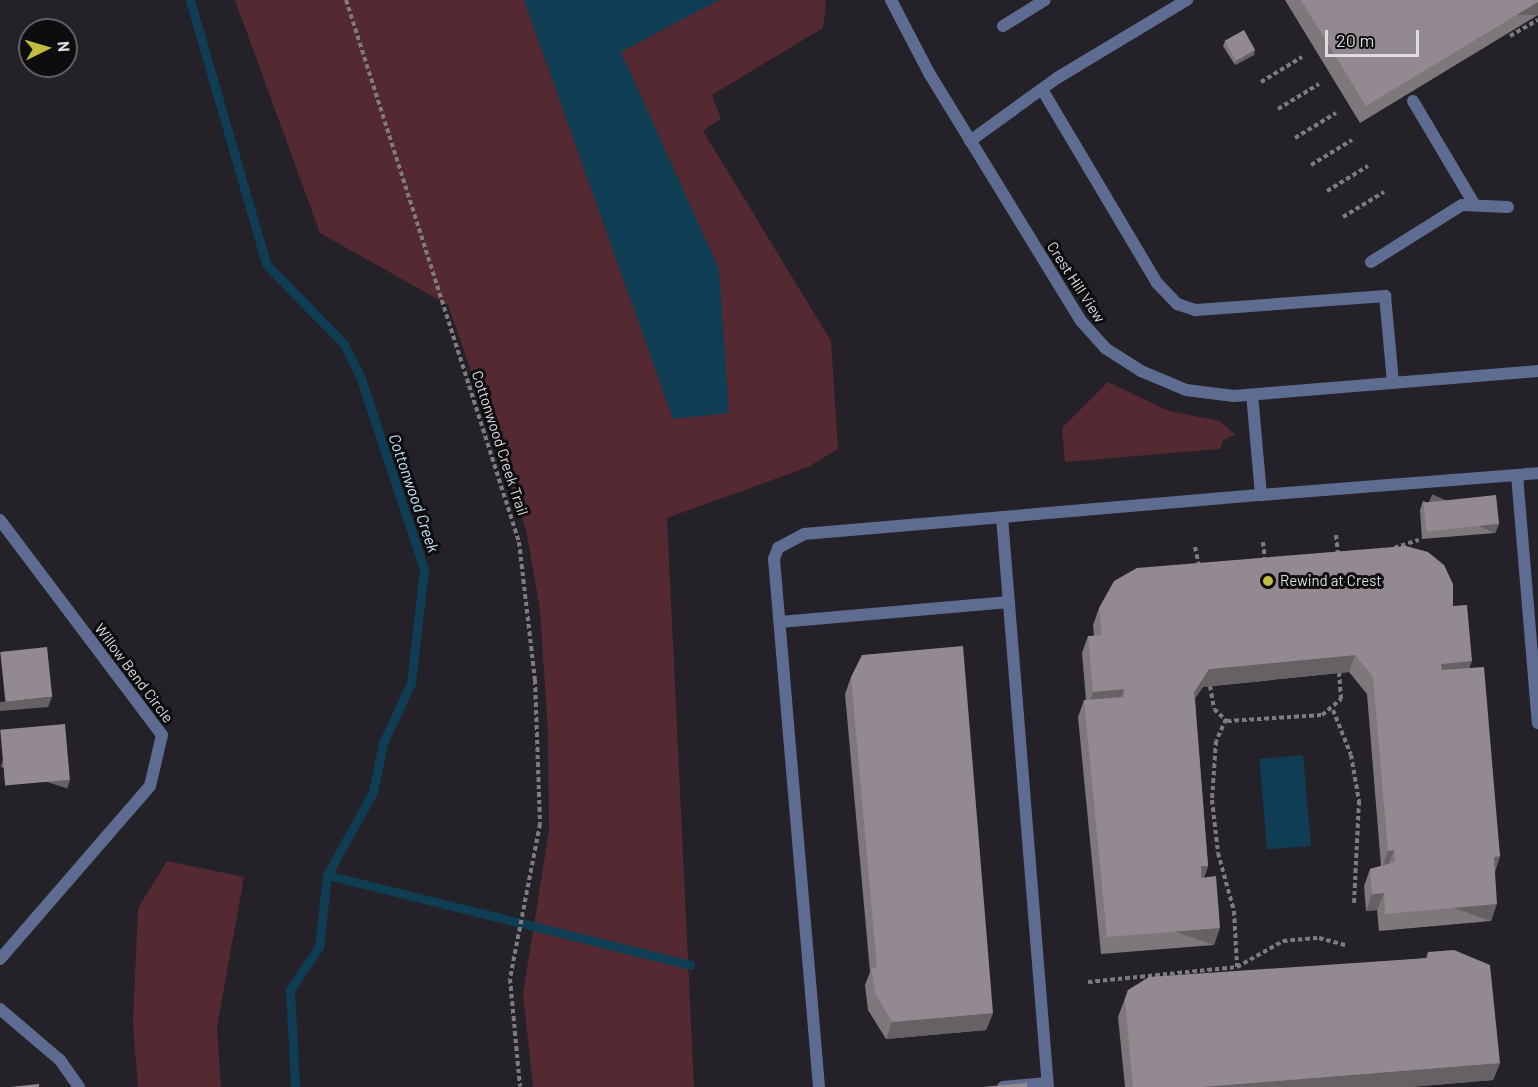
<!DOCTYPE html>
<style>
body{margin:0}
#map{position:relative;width:1538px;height:1087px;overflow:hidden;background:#242128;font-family:Barlow,sans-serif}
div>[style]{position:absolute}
.green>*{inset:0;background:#542932}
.water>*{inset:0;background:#0e3d54;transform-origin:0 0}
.stream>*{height:9px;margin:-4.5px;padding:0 4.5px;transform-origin:4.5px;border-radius:4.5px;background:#0e3d54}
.path>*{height:4px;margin-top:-2px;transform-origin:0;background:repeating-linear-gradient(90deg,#7e7c81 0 4.5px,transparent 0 7.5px)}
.lane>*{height:12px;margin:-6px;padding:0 6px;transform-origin:6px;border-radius:6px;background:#5e6c92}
.street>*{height:12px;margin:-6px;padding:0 6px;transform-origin:6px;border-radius:6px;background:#5e6c92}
.wall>*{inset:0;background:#7e777c}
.shaded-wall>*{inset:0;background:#666165;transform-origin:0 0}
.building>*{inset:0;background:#928a90;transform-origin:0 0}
.dots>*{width:16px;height:16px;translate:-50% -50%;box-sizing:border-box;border:3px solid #0d0c0e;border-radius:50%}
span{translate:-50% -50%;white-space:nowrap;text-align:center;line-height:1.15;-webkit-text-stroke:6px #0d0c0e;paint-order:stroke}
.street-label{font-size:15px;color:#dddce0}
.poi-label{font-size:15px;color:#dddce0}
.left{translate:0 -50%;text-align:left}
.water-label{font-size:16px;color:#c4e4f8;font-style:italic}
.north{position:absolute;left:18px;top:18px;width:60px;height:60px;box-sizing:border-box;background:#0d0c0e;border:2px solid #605f62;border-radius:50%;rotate:85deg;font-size:16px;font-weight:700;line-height:24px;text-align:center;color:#dddce0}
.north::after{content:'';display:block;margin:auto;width:21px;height:27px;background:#c3bd3f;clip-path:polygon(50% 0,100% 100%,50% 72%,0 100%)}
.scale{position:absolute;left:1325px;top:30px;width:94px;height:27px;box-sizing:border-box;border:3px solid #dddce0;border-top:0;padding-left:8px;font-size:18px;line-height:21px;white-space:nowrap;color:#dddce0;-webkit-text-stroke:4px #0d0c0e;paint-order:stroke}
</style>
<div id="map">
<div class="green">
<i style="clip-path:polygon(235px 0,826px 0,823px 28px,712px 95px,721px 119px,703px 131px,831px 341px,838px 449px,808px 467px,667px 518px,694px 1087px,533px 1087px,523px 993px,549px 831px,548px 734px,540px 609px,526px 529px,448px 305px,320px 233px)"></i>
<i style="clip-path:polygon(1108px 382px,1169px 411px,1220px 421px,1235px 435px,1223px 440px,1220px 449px,1065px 462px,1062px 428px)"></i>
<i style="clip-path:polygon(167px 861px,244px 877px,217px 1027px,221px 1087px,138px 1087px,133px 1023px,138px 908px)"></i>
</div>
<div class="water">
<i style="clip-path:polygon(524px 0,719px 0,621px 52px,719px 269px,729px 413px,673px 419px)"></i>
<i style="left:1303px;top:755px;width:91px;height:44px;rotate:85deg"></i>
</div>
<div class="stream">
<i style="left:190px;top:0;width:275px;rotate:73.9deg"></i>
<i style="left:266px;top:264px;width:112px;rotate:45.7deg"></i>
<i style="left:344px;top:344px;width:39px;rotate:64deg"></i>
<i style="left:361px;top:379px;width:201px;rotate:71.7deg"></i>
<i style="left:424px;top:570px;width:114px;rotate:96.6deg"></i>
<i style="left:411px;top:683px;width:66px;rotate:115deg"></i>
<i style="left:383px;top:743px;width:50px;rotate:101.5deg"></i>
<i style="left:373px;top:792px;width:95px;rotate:119deg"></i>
<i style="left:327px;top:875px;width:72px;rotate:96.3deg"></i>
<i style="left:319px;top:947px;width:52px;rotate:124deg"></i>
<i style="left:290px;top:990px;width:97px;rotate:87deg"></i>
<i style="left:327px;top:875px;width:374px;rotate:13.9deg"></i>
</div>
<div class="path">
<i style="left:346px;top:0;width:569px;rotate:72.3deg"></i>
<i style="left:519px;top:542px;width:139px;rotate:83.4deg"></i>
<i style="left:535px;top:680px;width:144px;rotate:88deg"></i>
<i style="left:540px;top:824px;width:158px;rotate:101deg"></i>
<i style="left:510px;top:979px;width:108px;rotate:84.7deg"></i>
<i style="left:1510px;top:36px;width:32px;rotate:-30deg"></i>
<i style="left:1261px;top:82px;width:48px;rotate:-31.4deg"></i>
<i style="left:1278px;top:109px;width:48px;rotate:-31.4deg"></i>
<i style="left:1295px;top:138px;width:48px;rotate:-31.4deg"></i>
<i style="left:1311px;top:165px;width:48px;rotate:-31.4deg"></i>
<i style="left:1327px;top:191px;width:48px;rotate:-31.4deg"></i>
<i style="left:1343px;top:217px;width:48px;rotate:-31.4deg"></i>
<i style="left:1336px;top:535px;width:19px;rotate:84deg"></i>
<i style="left:1263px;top:542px;width:18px;rotate:84deg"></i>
<i style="left:1195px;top:547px;width:19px;rotate:78deg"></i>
<i style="left:1394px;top:548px;width:26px;rotate:-18deg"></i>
<i style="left:1210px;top:686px;width:23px;rotate:80deg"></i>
<i style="left:1214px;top:709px;width:18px;rotate:43deg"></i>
<i style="left:1227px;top:721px;width:95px;rotate:-3.6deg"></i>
<i style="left:1322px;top:715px;width:25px;rotate:-40deg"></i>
<i style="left:1341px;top:699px;width:26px;rotate:-94deg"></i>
<i style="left:1333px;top:710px;width:48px;rotate:68.2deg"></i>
<i style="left:1351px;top:755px;width:47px;rotate:80.1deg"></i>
<i style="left:1359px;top:801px;width:102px;rotate:92.8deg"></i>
<i style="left:1226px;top:719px;width:24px;rotate:114deg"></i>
<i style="left:1216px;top:741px;width:59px;rotate:93.9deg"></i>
<i style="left:1212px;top:800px;width:53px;rotate:83.5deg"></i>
<i style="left:1218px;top:853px;width:60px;rotate:74.6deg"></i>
<i style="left:1234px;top:911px;width:56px;rotate:86.9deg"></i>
<i style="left:1237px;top:967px;width:53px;rotate:-29.5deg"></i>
<i style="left:1283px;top:941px;width:36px;rotate:-5deg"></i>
<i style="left:1319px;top:938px;width:28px;rotate:15deg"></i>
<i style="left:1088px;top:982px;width:150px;rotate:-5.7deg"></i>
</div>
<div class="lane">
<i style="left:1003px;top:26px;width:49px;rotate:-31.8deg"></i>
<i style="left:1043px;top:91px;width:223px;rotate:59.3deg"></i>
<i style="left:1157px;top:283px;width:29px;rotate:46deg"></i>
<i style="left:1177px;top:304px;width:20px;rotate:18deg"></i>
<i style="left:1196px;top:310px;width:190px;rotate:-4.2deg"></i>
<i style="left:1385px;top:296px;width:87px;rotate:84.7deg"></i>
<i style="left:1413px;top:101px;width:117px;rotate:59.3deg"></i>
<i style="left:970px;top:141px;width:107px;rotate:-35.9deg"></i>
<i style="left:1057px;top:78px;width:152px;rotate:-31deg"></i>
<i style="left:1371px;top:262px;width:107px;rotate:-32.1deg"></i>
<i style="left:1462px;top:205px;width:46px;rotate:2.5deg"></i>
<i style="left:1517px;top:475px;width:249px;rotate:85.2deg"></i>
<i style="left:1261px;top:495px;width:278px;rotate:-4.5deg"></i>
<i style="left:1002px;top:517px;width:572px;rotate:85.39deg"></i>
<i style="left:780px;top:622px;width:230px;rotate:-5deg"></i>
<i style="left:819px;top:1087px;width:530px;rotate:-94.87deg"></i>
<i style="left:774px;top:559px;width:12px;rotate:-70deg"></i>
<i style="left:778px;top:548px;width:30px;rotate:-28deg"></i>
<i style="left:804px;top:534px;width:459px;rotate:-4.9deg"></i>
<i style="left:1261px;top:495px;width:100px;rotate:-95.1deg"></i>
<i style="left:1003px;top:1087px;width:44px;rotate:-5.2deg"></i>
</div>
<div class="street">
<i style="left:891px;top:0;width:82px;rotate:62.5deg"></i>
<i style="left:929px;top:73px;width:291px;rotate:58.5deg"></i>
<i style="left:1081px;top:321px;width:36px;rotate:48deg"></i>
<i style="left:1105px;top:348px;width:43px;rotate:32.6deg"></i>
<i style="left:1141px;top:371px;width:49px;rotate:22.9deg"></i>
<i style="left:1186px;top:390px;width:48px;rotate:7.1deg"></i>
<i style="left:1234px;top:396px;width:305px;rotate:-4.7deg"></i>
<i style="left:0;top:520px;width:269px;rotate:53deg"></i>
<i style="left:162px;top:735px;width:52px;rotate:103.2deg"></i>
<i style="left:150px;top:786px;width:229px;rotate:130.9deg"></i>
<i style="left:0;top:1009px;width:79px;rotate:40.4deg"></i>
<i style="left:60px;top:1060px;width:33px;rotate:55deg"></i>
</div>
<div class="wall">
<i style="clip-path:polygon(1285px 0,1538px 0,1538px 15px,1360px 123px)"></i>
<i style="clip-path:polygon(1225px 41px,1254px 55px,1235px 65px,1223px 46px)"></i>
<i style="clip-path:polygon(1423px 501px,1499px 524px,1495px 533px,1422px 539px,1420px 510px)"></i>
<i style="clip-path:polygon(1453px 606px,1470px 668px,1500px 856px,1495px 872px,1491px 921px,1379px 931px,1377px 910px,1366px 911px,1364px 886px,1370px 869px,1381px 866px,1367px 694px,1349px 672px,1203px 687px,1195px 698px,1208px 866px,1204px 878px,1214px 945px,1101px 954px,1078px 717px,1084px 700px,1086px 700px,1082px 653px,1088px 636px,1094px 636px,1093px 625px,1099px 608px)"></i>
<i style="clip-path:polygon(851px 677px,993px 1013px,986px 1030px,886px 1039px,868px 1010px,865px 985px,870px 972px,845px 694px)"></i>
<i style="clip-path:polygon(1428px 952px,1500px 1063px,1493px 1080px,1410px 1087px,1125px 1087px,1118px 1017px,1128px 990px,1426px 958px)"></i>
</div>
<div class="shaded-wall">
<i style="left:1538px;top:2px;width:13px;height:201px;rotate:90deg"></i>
<i style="clip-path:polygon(1255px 50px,1254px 55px,1235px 65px,1236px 61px)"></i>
<i style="left:1499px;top:524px;width:10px;height:73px;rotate:114deg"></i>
<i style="clip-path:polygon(1355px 655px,1349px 672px,1203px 687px,1188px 709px,1194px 692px,1209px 669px)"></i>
<i style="clip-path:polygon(1472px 661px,1466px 678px,1435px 681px,1441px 664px)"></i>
<i style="clip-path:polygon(1124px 689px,1118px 706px,1087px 709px,1093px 692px)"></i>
<i style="clip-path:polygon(52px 697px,48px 707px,0 711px,0 702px)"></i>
<i style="left:70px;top:780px;width:9px;height:70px;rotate:108deg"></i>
<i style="clip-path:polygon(1394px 850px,1388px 867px,1382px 868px,1388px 851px)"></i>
<i style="clip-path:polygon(1500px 856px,1494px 874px,1494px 857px)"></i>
<i style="clip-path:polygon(1201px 866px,1208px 866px,1202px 883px)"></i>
<i style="clip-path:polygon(1384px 893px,1377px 910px,1366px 911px,1372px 894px)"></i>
<i style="left:1497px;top:904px;width:18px;height:112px;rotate:109deg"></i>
<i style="left:1220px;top:928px;width:18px;height:113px;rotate:109deg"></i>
<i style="clip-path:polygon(993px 1013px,986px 1030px,886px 1039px,892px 1022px)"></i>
<i style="clip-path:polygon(1500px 1063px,1493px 1080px,1410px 1087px,1202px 1087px)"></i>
</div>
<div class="building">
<i style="clip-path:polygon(1301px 0,1538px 0,1538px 2px,1366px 106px)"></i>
<i style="left:1244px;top:30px;width:23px;height:22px;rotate:61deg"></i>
<i style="left:1496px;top:495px;width:29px;height:73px;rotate:84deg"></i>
<i style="clip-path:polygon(1406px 546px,1428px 552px,1444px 565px,1453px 584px,1453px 606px,1467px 605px,1472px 661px,1441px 664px,1442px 670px,1484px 667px,1500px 856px,1494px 857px,1497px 904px,1385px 914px,1384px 893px,1372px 894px,1370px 869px,1395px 862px,1394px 850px,1388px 851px,1373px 677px,1355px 655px,1209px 669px,1194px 692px,1208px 866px,1201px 866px,1201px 878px,1216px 876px,1220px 928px,1107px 937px,1084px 700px,1124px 697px,1124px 689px,1093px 692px,1088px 636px,1102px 635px,1099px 608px,1114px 581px,1137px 568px)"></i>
<i style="clip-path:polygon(963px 646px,993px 1013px,892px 1022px,875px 993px,871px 968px,877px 967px,851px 677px,862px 655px)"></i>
<i style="left:47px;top:647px;width:50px;height:47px;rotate:84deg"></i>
<i style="left:65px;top:724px;width:56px;height:65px;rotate:85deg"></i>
<i style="clip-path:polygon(1454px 950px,1490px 965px,1500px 1063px,1202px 1087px,1133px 1087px,1125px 1000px,1128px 990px,1149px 977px,1428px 958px,1428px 952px)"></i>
<i style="clip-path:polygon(1027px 1083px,1027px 1087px,982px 1087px)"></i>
<i style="clip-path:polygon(39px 1084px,39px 1087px,10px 1087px)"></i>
</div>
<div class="dots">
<i style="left:1268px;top:581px;background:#c3bd3f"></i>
</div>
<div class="street-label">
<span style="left:1076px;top:282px;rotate:57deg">Crest Hill View</span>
<span style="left:500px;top:443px;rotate:72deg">Cottonwood Creek Trail</span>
<span style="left:134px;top:673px;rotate:53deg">Willow Bend Circle</span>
</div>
<div class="poi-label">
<span class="left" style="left:1280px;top:581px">Rewind at Crest</span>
</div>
<div class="water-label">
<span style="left:414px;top:493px;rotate:71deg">Cottonwood Creek</span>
</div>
<div class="north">N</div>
<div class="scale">20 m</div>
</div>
